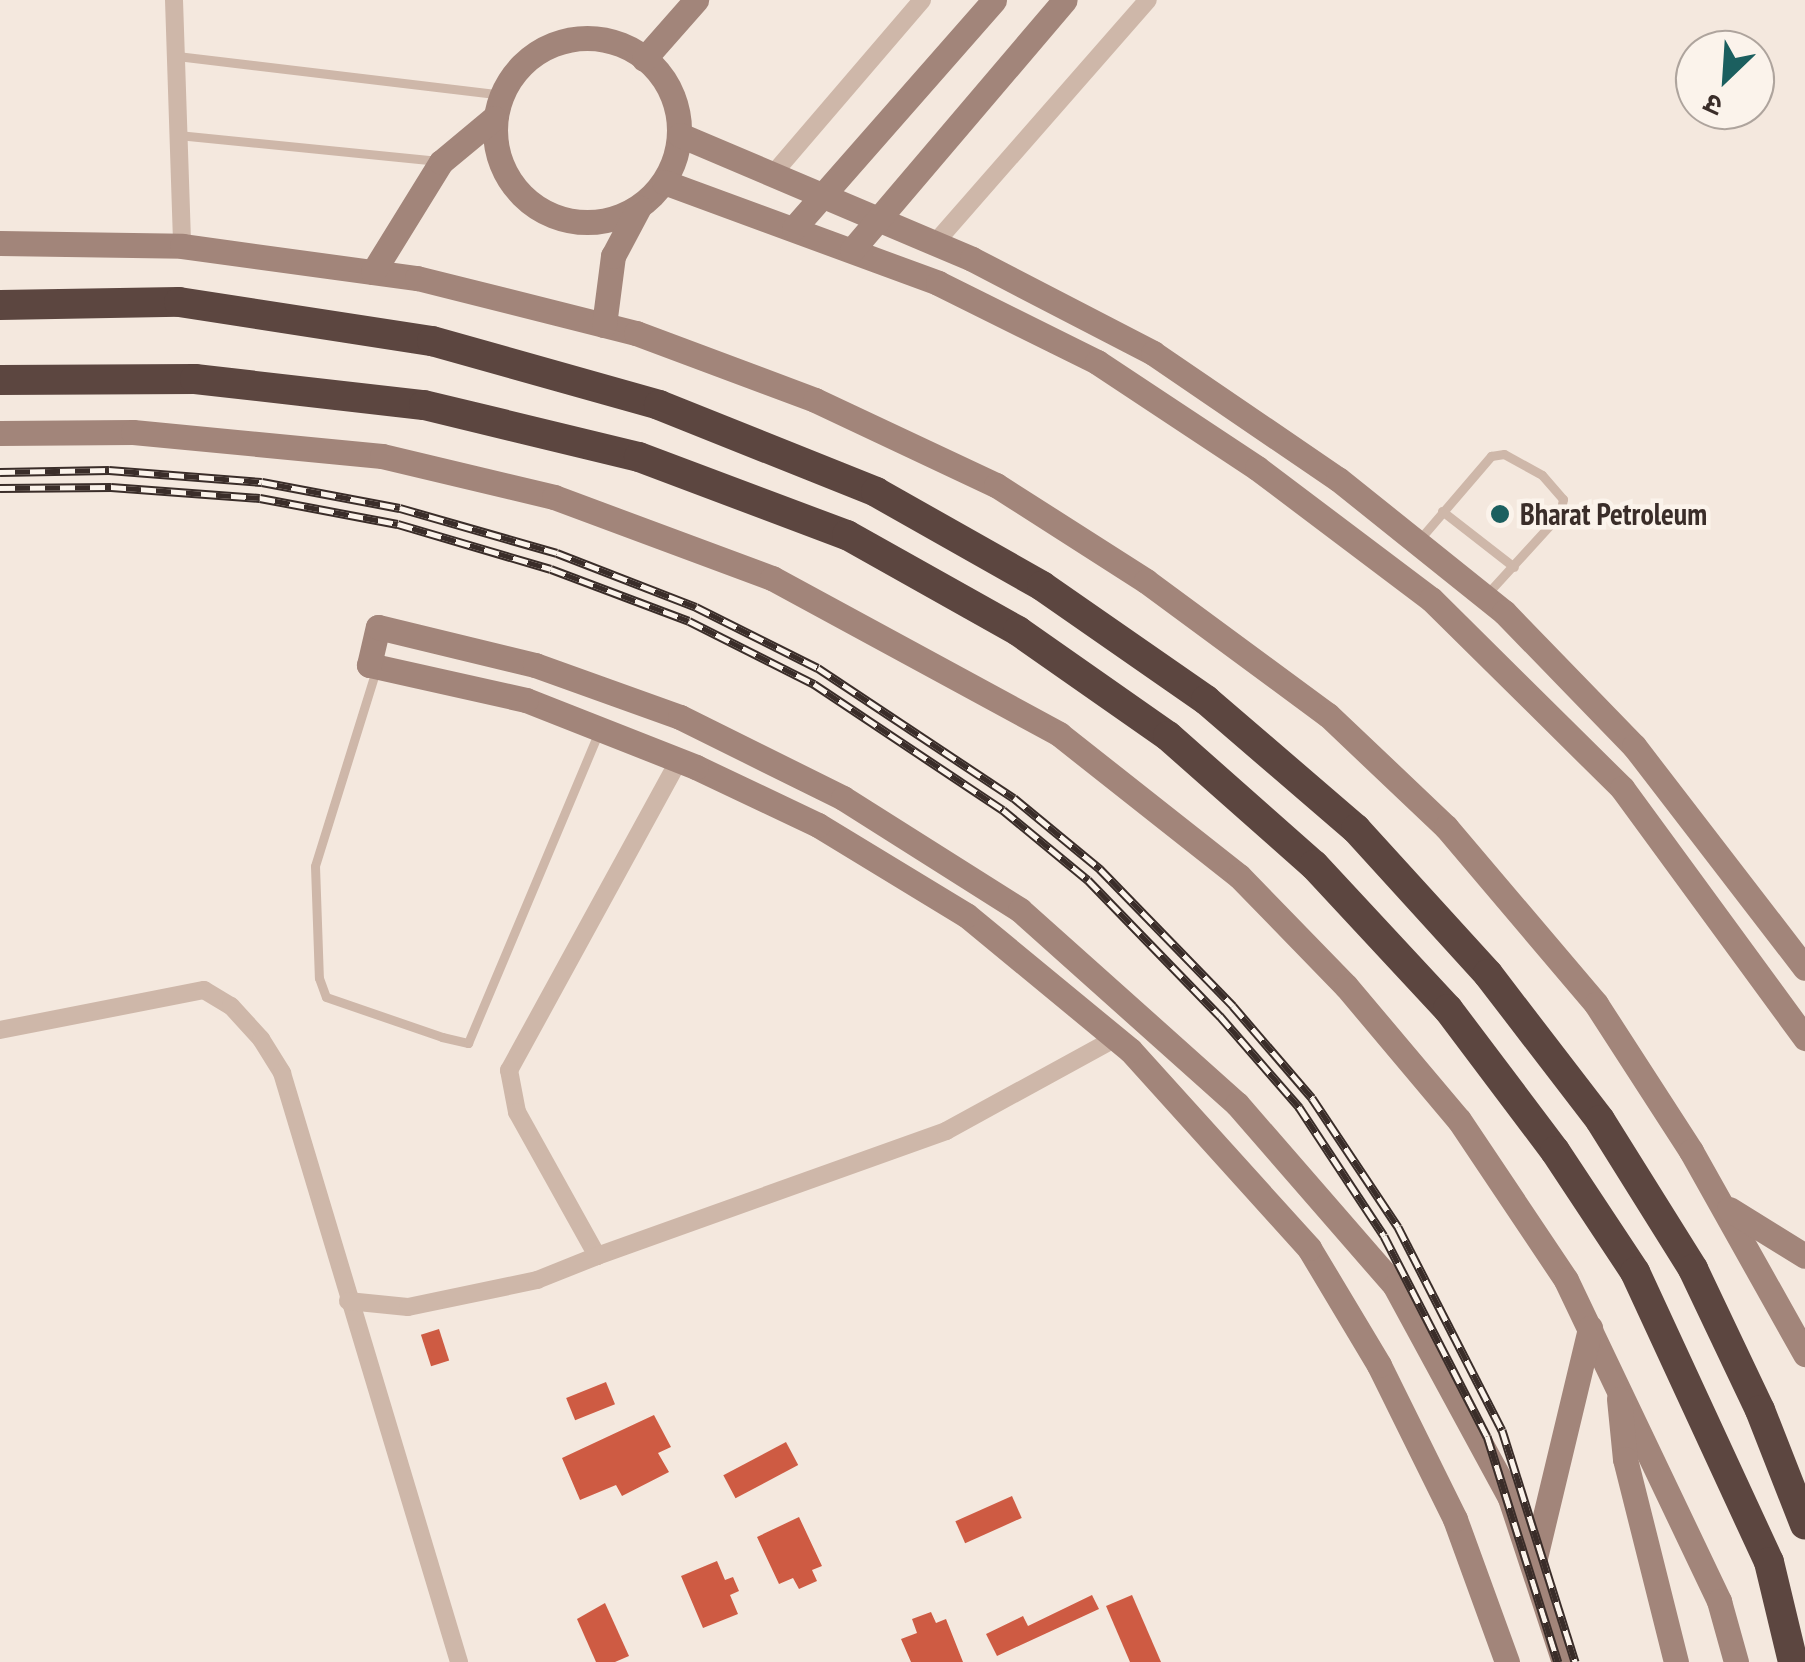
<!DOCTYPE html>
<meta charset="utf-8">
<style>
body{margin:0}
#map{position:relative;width:1805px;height:1662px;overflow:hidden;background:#f4e8de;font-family:"PT Sans Narrow","Noto Sans Devanagari",sans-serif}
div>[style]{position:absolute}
.building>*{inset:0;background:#ce5b43;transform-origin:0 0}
.lane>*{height:9px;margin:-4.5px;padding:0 4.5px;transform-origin:4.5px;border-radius:4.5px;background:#ceb7a9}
.street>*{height:18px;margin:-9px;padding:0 9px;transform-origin:9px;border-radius:9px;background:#ceb7a9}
.secondary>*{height:25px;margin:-12.5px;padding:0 12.5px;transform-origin:12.5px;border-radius:12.5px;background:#a2857a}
.secondary>.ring{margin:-12.5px;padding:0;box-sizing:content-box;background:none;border:25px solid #a2857a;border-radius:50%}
.highway>*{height:30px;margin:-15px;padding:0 15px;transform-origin:15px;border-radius:15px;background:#5c4640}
.rail>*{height:9px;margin-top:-4.5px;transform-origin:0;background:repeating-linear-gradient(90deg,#fbf3eb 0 15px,#3a2d29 0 30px);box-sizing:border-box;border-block:2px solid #3a2d29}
.dots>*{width:28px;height:28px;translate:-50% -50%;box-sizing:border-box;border:5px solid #fbf3eb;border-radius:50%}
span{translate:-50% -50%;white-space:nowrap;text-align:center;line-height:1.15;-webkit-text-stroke:9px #fbf3eb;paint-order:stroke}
.poi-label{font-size:30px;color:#3a2d29;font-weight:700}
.left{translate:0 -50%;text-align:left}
.north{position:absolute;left:1675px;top:30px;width:100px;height:100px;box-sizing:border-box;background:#fbf3eb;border:2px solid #aea49d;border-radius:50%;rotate:205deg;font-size:28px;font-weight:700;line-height:40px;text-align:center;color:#3a2d29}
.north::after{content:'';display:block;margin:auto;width:35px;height:45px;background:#1b5f5f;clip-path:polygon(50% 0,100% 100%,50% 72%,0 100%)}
</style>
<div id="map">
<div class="building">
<i style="left:439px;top:1329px;width:33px;height:19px;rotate:72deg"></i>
<i style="left:606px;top:1382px;width:24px;height:43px;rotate:68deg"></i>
<i style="clip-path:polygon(654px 1415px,671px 1447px,658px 1453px,669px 1472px,622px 1496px,616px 1485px,580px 1500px,562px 1458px)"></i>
<i style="left:786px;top:1442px;width:26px;height:71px;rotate:62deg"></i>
<i style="left:1012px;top:1496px;width:24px;height:62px;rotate:66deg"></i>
<i style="clip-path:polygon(799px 1517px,822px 1566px,812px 1570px,817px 1581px,799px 1589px,793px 1578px,779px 1584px,757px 1537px)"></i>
<i style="clip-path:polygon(717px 1561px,725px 1580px,733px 1577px,739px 1591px,730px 1595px,738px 1614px,703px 1628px,681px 1576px)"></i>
<i style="clip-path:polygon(1092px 1595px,1099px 1609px,997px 1656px,986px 1634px,1023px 1616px,1028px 1626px)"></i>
<i style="clip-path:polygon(1132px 1595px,1161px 1662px,1130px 1662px,1106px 1606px)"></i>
<i style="clip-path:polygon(605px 1603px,629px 1656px,615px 1662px,596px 1662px,577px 1619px)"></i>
<i style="clip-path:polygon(931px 1612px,936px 1623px,946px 1619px,963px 1662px,911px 1662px,901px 1639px,917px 1633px,912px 1619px)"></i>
</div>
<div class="lane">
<i style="left:177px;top:56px;width:327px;rotate:6.8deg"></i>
<i style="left:178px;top:135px;width:262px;rotate:5.7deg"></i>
<i style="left:1442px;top:511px;width:91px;rotate:37.9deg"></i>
<i style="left:1419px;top:540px;width:111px;rotate:-49.4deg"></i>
<i style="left:1491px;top:456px;width:13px;rotate:-9deg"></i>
<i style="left:1504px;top:454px;width:43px;rotate:28.9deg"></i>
<i style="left:1542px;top:475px;width:32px;rotate:49deg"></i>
<i style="left:1563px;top:499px;width:15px;rotate:101deg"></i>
<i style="left:1560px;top:514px;width:110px;rotate:132.4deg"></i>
<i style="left:376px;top:670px;width:205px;rotate:107.3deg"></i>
<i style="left:315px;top:866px;width:112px;rotate:88deg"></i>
<i style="left:319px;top:978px;width:20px;rotate:70deg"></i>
<i style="left:326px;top:997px;width:123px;rotate:19deg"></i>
<i style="left:442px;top:1037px;width:27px;rotate:13deg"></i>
<i style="left:468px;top:1043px;width:337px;rotate:-67.2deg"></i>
</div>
<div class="street">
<i style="left:174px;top:0;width:246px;rotate:88.1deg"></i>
<i style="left:773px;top:174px;width:229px;rotate:-49.4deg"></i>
<i style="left:935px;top:243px;width:323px;rotate:-48.8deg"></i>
<i style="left:679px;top:760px;width:354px;rotate:118.7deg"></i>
<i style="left:509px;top:1070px;width:43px;rotate:79.2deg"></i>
<i style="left:517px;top:1112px;width:165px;rotate:60.9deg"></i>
<i style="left:597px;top:1256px;width:371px;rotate:-19.7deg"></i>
<i style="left:946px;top:1131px;width:194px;rotate:-28.7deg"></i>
<i style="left:0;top:1030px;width:208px;rotate:-11.1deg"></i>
<i style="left:204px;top:990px;width:31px;rotate:31deg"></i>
<i style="left:231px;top:1006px;width:45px;rotate:47.7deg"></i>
<i style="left:261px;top:1039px;width:40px;rotate:58deg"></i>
<i style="left:282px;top:1073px;width:615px;rotate:73.27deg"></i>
<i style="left:348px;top:1301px;width:60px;rotate:5.7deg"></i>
<i style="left:408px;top:1307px;width:132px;rotate:-11.8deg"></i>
<i style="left:537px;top:1280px;width:65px;rotate:-21.8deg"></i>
</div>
<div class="secondary">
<i class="ring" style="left:495px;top:38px;width:159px;height:159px"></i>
<i style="left:644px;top:59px;width:79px;rotate:-48.6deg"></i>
<i style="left:680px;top:135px;width:317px;rotate:23deg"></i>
<i style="left:972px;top:259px;width:204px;rotate:27.4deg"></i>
<i style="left:1153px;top:353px;width:224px;rotate:34.3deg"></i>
<i style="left:1338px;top:479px;width:213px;rotate:38.7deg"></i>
<i style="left:1504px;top:612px;width:187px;rotate:45.9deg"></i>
<i style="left:1634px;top:746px;width:280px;rotate:52.4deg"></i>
<i style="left:664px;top:182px;width:292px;rotate:20.2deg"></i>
<i style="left:938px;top:283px;width:178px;rotate:26.4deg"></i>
<i style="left:1097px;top:362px;width:192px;rotate:33.5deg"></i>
<i style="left:1257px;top:468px;width:218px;rotate:37deg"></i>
<i style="left:1431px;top:599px;width:269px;rotate:44.7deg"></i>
<i style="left:1622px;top:788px;width:310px;rotate:53.8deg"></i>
<i style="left:794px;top:228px;width:303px;rotate:-48.7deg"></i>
<i style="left:0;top:243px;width:182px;rotate:0.9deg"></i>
<i style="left:182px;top:246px;width:237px;rotate:7.8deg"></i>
<i style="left:417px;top:278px;width:226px;rotate:14.1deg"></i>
<i style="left:636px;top:333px;width:191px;rotate:20.5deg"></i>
<i style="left:815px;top:400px;width:200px;rotate:25.2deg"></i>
<i style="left:996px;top:485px;width:178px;rotate:32.6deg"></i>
<i style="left:1146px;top:581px;width:226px;rotate:36.4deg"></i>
<i style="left:1328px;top:715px;width:163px;rotate:43.5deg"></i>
<i style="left:1446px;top:827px;width:232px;rotate:49.7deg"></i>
<i style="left:1596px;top:1004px;width:175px;rotate:57.1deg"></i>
<i style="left:1691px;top:1151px;width:233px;rotate:60.7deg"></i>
<i style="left:852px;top:250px;width:328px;rotate:-49.6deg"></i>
<i style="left:373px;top:272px;width:129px;rotate:-58.3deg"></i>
<i style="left:441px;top:162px;width:69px;rotate:-39.7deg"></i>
<i style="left:604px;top:325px;width:70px;rotate:-82.6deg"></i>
<i style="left:613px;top:256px;width:55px;rotate:-62deg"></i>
<i style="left:0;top:433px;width:133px;rotate:-0.4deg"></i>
<i style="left:133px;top:432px;width:250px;rotate:5.5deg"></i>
<i style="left:382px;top:456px;width:177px;rotate:13.4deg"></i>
<i style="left:554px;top:497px;width:233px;rotate:20.4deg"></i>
<i style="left:772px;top:578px;width:327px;rotate:28.5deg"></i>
<i style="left:1059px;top:734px;width:229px;rotate:38.3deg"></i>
<i style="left:1239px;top:876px;width:153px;rotate:45.8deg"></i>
<i style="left:1346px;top:986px;width:175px;rotate:49.9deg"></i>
<i style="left:1459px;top:1120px;width:192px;rotate:56.2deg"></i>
<i style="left:1566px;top:1280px;width:356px;rotate:64.5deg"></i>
<i style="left:1719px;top:1601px;width:63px;rotate:74.4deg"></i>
<i style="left:1729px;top:1209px;width:89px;rotate:31.7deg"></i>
<i style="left:1619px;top:1399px;width:60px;rotate:84.3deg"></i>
<i style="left:1625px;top:1459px;width:209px;rotate:75.9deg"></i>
<i style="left:1533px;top:1566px;width:245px;rotate:-76.5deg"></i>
<i style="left:1507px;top:1662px;width:152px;rotate:-110deg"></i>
<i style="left:1455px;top:1519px;width:172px;rotate:-116.3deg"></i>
<i style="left:1379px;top:1365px;width:136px;rotate:-120.9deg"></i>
<i style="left:1309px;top:1248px;width:267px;rotate:-132.1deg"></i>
<i style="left:1130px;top:1050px;width:212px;rotate:-140.5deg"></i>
<i style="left:966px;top:915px;width:173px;rotate:-148.7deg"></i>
<i style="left:818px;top:825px;width:135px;rotate:-154.6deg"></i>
<i style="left:696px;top:767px;width:183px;rotate:-158.5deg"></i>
<i style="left:526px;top:700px;width:161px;rotate:-167.4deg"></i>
<i style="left:369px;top:665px;width:39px;rotate:-77deg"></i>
<i style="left:378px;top:627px;width:162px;rotate:13.6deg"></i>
<i style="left:535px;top:665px;width:154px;rotate:19.7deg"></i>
<i style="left:680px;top:717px;width:182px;rotate:26.4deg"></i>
<i style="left:843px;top:798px;width:209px;rotate:32.3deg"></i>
<i style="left:1020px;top:910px;width:291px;rotate:41.8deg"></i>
<i style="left:1237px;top:1104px;width:241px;rotate:49deg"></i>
<i style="left:1395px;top:1286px;width:241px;rotate:61.5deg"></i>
<i style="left:1510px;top:1498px;width:173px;rotate:71.8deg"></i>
</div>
<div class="highway">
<i style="left:0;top:305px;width:179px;rotate:-1deg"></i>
<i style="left:179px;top:302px;width:256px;rotate:8.8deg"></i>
<i style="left:432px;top:341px;width:236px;rotate:15.7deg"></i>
<i style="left:659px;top:405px;width:234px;rotate:21.8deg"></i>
<i style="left:876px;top:492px;width:191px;rotate:29.5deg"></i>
<i style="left:1042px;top:586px;width:200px;rotate:34.8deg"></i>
<i style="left:1206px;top:700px;width:198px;rotate:40.7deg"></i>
<i style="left:1356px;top:829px;width:196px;rotate:47.7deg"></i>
<i style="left:1488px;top:974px;width:184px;rotate:52.5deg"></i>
<i style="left:1600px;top:1120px;width:176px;rotate:58deg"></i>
<i style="left:1693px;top:1269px;width:156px;rotate:64.6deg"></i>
<i style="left:1760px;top:1410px;width:123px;rotate:68.6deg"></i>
<i style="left:0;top:380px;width:195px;rotate:-0.3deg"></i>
<i style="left:195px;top:379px;width:230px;rotate:6.5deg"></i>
<i style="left:424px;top:405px;width:221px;rotate:13.6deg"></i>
<i style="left:639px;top:457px;width:222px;rotate:20.6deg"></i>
<i style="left:847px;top:535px;width:196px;rotate:29.3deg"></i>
<i style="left:1018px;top:631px;width:183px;rotate:35deg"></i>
<i style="left:1168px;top:736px;width:195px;rotate:41.5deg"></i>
<i style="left:1314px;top:865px;width:197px;rotate:47.1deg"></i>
<i style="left:1448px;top:1009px;width:178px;rotate:53deg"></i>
<i style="left:1555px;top:1151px;width:145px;rotate:56.5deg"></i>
<i style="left:1635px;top:1272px;width:319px;rotate:65.2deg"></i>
<i style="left:1769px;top:1562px;width:103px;rotate:76.5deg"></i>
</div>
<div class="rail">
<i style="left:0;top:472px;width:109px;rotate:-1.1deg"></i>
<i style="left:109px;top:470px;width:153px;rotate:4.5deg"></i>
<i style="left:262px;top:482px;width:140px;rotate:10.7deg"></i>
<i style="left:400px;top:508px;width:163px;rotate:16deg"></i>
<i style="left:557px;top:553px;width:149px;rotate:21.2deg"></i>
<i style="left:696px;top:607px;width:136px;rotate:26.6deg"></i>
<i style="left:818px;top:668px;width:235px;rotate:33.6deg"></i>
<i style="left:1014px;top:798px;width:112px;rotate:39.5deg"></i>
<i style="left:1100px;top:869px;width:191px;rotate:45.8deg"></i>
<i style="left:1233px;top:1006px;width:121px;rotate:49.3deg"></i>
<i style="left:1312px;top:1098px;width:155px;rotate:56.3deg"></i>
<i style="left:1398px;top:1227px;width:228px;rotate:62.9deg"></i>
<i style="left:1502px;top:1430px;width:243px;rotate:72.5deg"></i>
<i style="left:0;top:488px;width:111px;rotate:-0.5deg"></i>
<i style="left:111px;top:487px;width:149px;rotate:4.2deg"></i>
<i style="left:260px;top:498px;width:140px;rotate:10.7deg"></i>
<i style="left:398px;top:524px;width:159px;rotate:16.4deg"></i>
<i style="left:551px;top:569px;width:147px;rotate:20.6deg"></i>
<i style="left:689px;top:621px;width:140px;rotate:26.7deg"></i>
<i style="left:814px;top:684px;width:227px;rotate:33.7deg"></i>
<i style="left:1003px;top:810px;width:110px;rotate:39.5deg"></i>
<i style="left:1088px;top:880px;width:190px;rotate:45.9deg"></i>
<i style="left:1220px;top:1016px;width:121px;rotate:49deg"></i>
<i style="left:1299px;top:1107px;width:154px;rotate:56.6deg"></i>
<i style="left:1384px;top:1236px;width:225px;rotate:62.8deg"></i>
<i style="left:1487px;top:1436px;width:237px;rotate:72.6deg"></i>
</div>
<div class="dots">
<i style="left:1500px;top:514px;background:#1b5f5f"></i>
</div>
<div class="poi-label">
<span class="left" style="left:1520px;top:514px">Bharat Petroleum</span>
</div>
<div class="north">उ</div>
</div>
